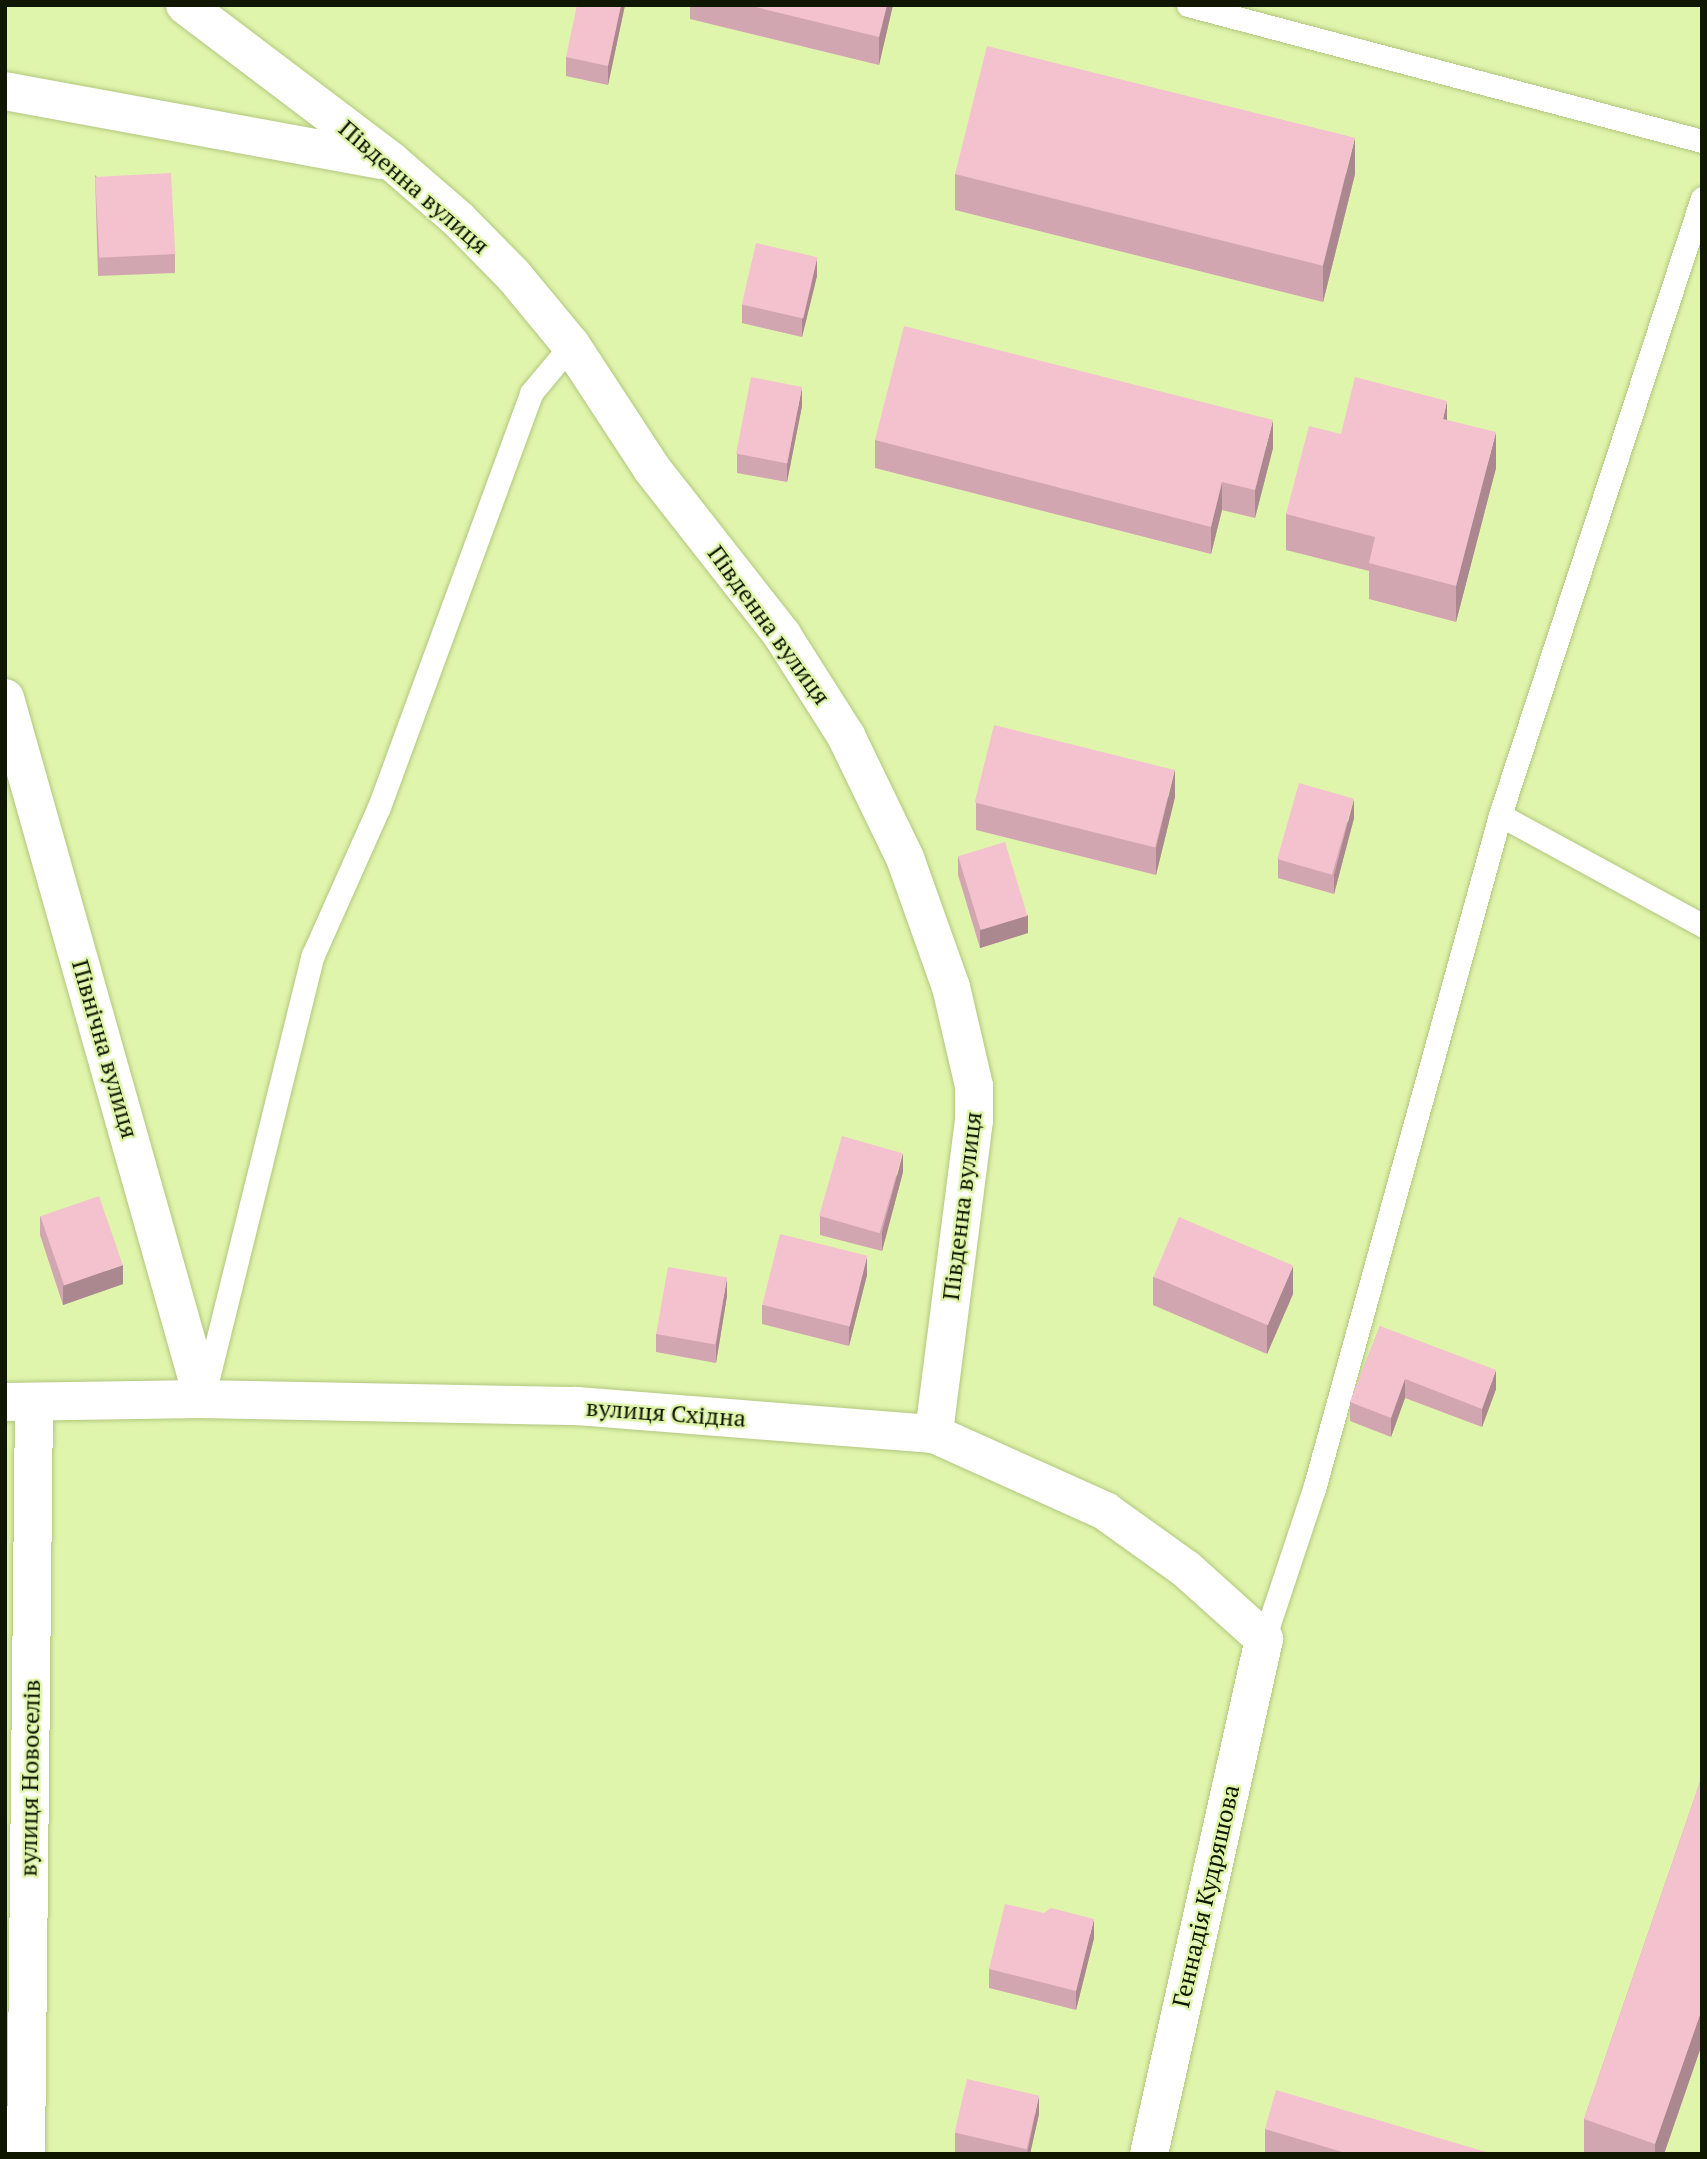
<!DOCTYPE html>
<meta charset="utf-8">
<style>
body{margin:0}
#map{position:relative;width:1707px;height:2159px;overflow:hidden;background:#e0f5ac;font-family:"PT Serif",serif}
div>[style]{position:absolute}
.roads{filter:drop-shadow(0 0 2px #b2c67f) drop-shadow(0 0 2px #b2c67f)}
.service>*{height:23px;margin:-11.5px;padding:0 11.5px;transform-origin:11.5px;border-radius:11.5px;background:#fff}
.minor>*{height:38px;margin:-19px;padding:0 19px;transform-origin:19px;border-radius:19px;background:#fff}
.wall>*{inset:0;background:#d2a6b1}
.shaded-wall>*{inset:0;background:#ab8790}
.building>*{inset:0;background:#f4c1ce;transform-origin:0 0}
span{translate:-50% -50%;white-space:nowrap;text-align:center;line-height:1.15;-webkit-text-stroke:5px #e0f5ac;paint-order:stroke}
.street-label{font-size:24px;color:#101700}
.frame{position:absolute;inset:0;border:7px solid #101700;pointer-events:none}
</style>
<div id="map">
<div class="roads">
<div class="service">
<i style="left:1188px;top:5px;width:532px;rotate:14.82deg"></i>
<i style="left:1500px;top:815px;width:230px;rotate:28.6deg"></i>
<i style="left:205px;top:1390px;width:448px;rotate:-76.1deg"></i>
<i style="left:313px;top:955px;width:162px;rotate:-66deg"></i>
<i style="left:379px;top:807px;width:441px;rotate:-69.8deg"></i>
<i style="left:531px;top:393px;width:62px;rotate:-50.2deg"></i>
<i style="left:1264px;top:1639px;width:158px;rotate:-71.6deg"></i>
<i style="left:1314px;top:1489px;width:699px;rotate:-74.57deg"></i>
<i style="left:1500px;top:815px;width:649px;rotate:-71.87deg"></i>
</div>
<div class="minor">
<i style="left:185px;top:5px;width:258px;rotate:37.1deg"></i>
<i style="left:391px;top:161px;width:90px;rotate:40.9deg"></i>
<i style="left:459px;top:220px;width:78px;rotate:45.5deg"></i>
<i style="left:514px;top:276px;width:89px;rotate:50.4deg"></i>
<i style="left:571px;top:345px;width:148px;rotate:56.8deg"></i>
<i style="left:652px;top:469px;width:211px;rotate:51.9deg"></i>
<i style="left:782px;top:635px;width:120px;rotate:57.6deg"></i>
<i style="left:846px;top:736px;width:136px;rotate:64.2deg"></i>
<i style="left:905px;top:858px;width:137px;rotate:70.4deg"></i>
<i style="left:951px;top:987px;width:102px;rotate:76.9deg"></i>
<i style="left:974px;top:1086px;width:34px;rotate:90deg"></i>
<i style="left:974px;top:1120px;width:317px;rotate:97.3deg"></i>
<i style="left:5px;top:91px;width:383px;rotate:10.4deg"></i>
<i style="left:5px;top:698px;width:728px;rotate:74.23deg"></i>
<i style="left:5px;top:1402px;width:198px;rotate:-0.9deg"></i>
<i style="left:203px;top:1399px;width:374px;rotate:1.1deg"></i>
<i style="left:577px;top:1406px;width:358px;rotate:4.5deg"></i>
<i style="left:934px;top:1434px;width:188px;rotate:24.2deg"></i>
<i style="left:1105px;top:1511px;width:100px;rotate:35.6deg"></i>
<i style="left:1186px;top:1569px;width:105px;rotate:41.9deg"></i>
<i style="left:1264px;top:1639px;width:528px;rotate:102.59deg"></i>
<i style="left:26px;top:2154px;width:752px;rotate:-89.39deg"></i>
</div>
</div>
<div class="wall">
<i style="clip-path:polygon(625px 5px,608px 85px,566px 76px,566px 57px)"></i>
<i style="clip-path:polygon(690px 5px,893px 5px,879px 65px,690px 19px)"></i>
<i style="clip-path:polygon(955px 174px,1355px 174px,1323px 302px,955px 210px)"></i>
<i style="clip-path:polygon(95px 175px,175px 254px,175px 273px,98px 276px)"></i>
<i style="clip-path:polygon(817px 276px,802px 337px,742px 323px,742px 304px)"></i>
<i style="clip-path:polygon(802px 406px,787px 482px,737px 473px,737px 454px)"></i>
<i style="clip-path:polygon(1447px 420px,1496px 468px,1456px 622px,1369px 599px,1369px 571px,1286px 550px,1286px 514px,1341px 434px)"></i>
<i style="clip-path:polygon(875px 440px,1273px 448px,1255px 518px,1222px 510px,1211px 554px,875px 468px)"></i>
<i style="clip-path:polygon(1175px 797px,1156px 875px,976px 830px,976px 803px)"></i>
<i style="clip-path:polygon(1354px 818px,1334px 894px,1278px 878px,1278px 859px)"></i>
<i style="clip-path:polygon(958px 856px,1028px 933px,980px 948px,958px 875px)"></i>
<i style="clip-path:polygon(903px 1172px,882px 1251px,820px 1235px,820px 1216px)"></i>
<i style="clip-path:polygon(40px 1216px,123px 1284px,63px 1305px,40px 1235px)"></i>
<i style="clip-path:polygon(867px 1275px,849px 1346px,762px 1324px,762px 1305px)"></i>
<i style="clip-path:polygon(1153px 1277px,1293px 1294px,1267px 1354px,1153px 1305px)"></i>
<i style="clip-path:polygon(727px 1296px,716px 1363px,656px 1352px,656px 1334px)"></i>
<i style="clip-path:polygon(1380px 1326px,1496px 1389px,1482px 1427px,1405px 1398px,1391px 1437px,1350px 1421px,1350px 1402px)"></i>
<i style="clip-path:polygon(1702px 1776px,1702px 2044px,1664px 2154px,1584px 2154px,1584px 2119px)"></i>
<i style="clip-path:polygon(1044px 1913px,1094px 1938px,1076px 2010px,989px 1988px,989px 1969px)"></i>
<i style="clip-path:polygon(1039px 2114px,1030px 2154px,962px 2154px,955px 2152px,955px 2133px)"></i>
<i style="clip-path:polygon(1265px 2129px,1493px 2154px,1265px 2154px)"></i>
</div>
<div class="shaded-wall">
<i style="clip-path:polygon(621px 5px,625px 5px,608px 85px,608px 66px)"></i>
<i style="clip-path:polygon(887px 5px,893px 5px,879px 65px,879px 37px)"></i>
<i style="clip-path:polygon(1355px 138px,1355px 174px,1323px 302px,1323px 266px)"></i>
<i style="clip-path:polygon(817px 257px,817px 276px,802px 337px,802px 318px)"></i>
<i style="clip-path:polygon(802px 387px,802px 406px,787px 482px,787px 464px)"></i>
<i style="clip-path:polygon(1447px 401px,1447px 437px,1443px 419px)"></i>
<i style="clip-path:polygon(1273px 420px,1273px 448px,1255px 518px,1255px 490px)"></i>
<i style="clip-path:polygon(1496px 432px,1496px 468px,1456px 622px,1456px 586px)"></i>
<i style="clip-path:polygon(1222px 482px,1222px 510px,1211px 554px,1211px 527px)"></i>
<i style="clip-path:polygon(1175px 769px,1175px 797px,1156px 875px,1156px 848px)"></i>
<i style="clip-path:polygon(1354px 799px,1354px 818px,1334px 894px,1334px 875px)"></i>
<i style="clip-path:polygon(1028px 915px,1028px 933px,980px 948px,980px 929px)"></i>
<i style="clip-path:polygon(903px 1153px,903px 1172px,882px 1251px,882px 1232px)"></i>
<i style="clip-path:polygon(867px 1256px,867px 1275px,849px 1346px,849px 1327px)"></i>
<i style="clip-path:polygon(123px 1265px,123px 1284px,63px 1305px,63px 1286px)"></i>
<i style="clip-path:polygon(1293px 1266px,1293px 1294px,1267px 1354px,1267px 1326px)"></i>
<i style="clip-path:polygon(727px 1277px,727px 1296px,716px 1363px,716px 1344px)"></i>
<i style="clip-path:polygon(1496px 1370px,1496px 1389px,1482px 1427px,1482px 1409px)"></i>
<i style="clip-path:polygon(1405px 1379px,1405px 1398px,1391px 1437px,1391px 1418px)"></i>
<i style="clip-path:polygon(1094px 1919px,1094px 1938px,1076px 2010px,1076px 1991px)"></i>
<i style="clip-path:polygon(1702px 2009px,1702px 2044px,1664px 2154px,1655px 2154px,1655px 2144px)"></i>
<i style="clip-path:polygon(1039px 2095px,1039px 2114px,1030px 2154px,1027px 2154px)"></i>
</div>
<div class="building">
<i style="clip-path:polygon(577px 5px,621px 5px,608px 66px,566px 57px)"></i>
<i style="clip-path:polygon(747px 5px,887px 5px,879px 37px)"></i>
<i style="left:987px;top:46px;width:379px;height:132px;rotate:14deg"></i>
<i style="left:171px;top:173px;width:81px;height:76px;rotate:87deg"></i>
<i style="left:756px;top:243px;width:63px;height:63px;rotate:13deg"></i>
<i style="clip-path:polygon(904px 326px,1273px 420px,1255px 490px,1222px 482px,1211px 527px,875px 440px)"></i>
<i style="left:751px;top:377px;width:52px;height:78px;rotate:11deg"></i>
<i style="clip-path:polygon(1355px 377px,1447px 401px,1443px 419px,1496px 432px,1456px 586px,1369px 563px,1375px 537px,1286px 514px,1309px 426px,1341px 434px)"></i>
<i style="left:994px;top:725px;width:186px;height:80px;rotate:14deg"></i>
<i style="left:1299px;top:783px;width:57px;height:79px;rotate:16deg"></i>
<i style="left:1005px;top:842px;width:77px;height:49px;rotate:73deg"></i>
<i style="left:842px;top:1136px;width:63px;height:83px;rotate:16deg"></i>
<i style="left:99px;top:1196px;width:73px;height:62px;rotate:71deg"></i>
<i style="left:1179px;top:1217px;width:124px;height:65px;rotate:23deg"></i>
<i style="left:780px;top:1234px;width:90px;height:73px;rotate:14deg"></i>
<i style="left:668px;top:1267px;width:60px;height:68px;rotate:10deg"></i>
<i style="clip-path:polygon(1380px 1326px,1496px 1370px,1482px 1409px,1405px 1379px,1391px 1418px,1350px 1402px)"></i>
<i style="clip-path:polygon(1702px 1776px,1702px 2009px,1655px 2144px,1584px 2119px)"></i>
<i style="clip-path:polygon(1005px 1904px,1044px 1913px,1051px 1908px,1094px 1919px,1076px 1991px,989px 1969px)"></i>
<i style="left:967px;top:2079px;width:74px;height:55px;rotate:13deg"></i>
<i style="clip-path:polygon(1276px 2090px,1493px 2154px,1349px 2154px,1265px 2129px)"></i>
</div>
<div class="street-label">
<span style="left:414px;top:187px;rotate:41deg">Південна вулиця</span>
<span style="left:769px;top:625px;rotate:54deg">Південна вулиця</span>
<span style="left:105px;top:1049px;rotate:74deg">Північна вулиця</span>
<span style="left:962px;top:1206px;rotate:-83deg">Південна вулиця</span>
<span style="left:666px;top:1413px;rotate:4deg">вулиця Східна</span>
<span style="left:30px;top:1778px;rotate:-89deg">вулиця Новоселів</span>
<span style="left:1206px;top:1896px;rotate:-77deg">Геннадія Кудряшова</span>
</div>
<div class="frame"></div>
</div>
